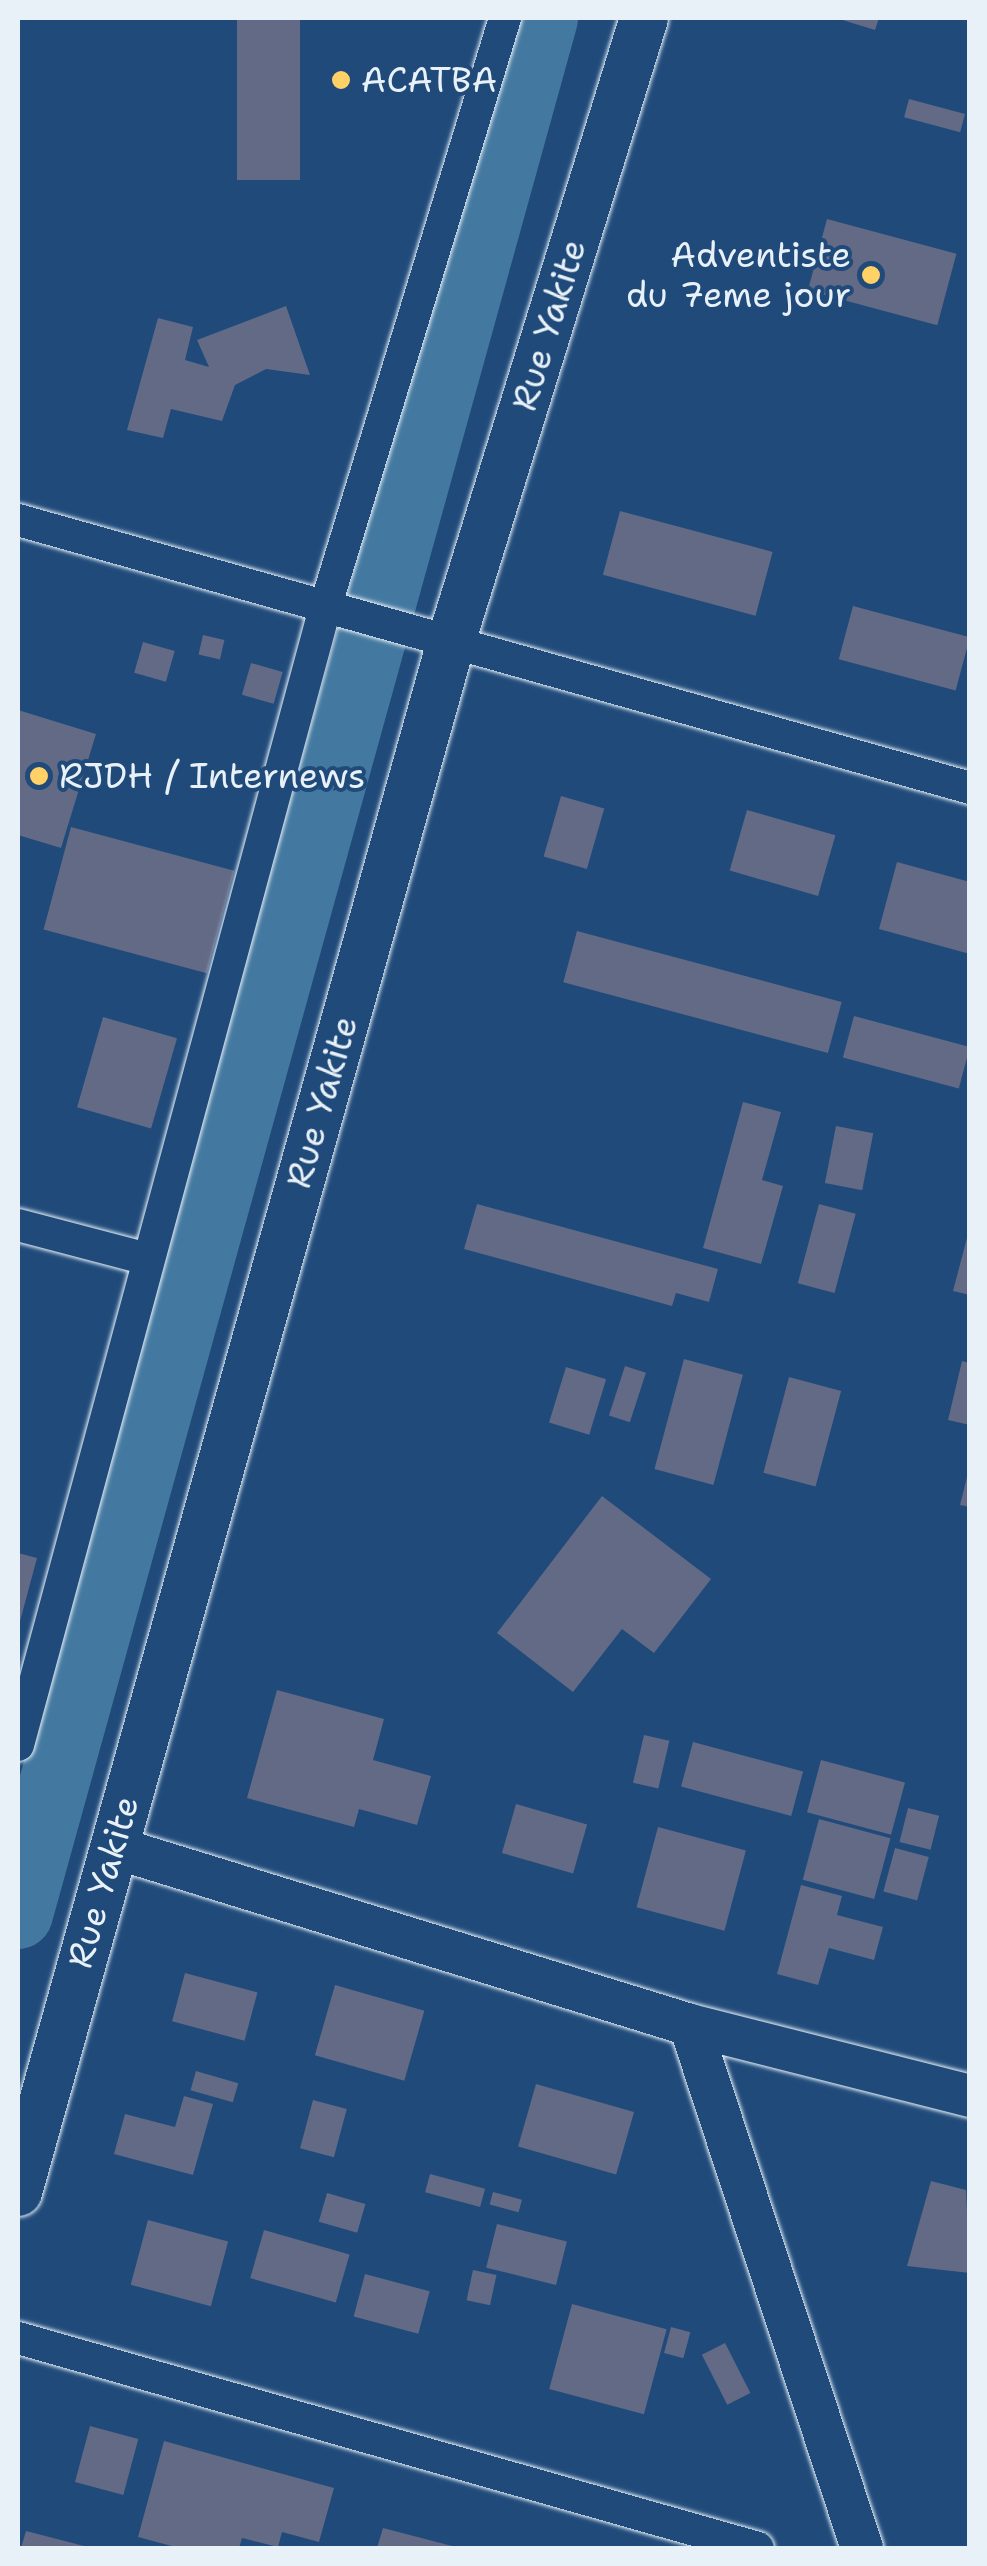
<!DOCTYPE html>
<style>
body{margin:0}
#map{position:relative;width:987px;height:2566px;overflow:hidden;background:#1f4a7a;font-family:"Shantell Sans",sans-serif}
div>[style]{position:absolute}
.river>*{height:70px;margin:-35px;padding:0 35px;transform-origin:35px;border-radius:35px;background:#4378a0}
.building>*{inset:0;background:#626a86;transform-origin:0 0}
.roads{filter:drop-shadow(0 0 2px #e8f1f8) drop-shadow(0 0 2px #e8f1f8)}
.minor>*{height:32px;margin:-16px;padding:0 16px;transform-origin:16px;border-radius:16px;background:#1f4a7a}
.tertiary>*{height:42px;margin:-21px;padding:0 21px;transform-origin:21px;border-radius:21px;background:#1f4a7a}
.secondary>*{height:48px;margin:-24px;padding:0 24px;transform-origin:24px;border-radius:24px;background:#1f4a7a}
.dots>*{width:28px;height:28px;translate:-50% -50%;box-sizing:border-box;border:5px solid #1f4a7a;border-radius:50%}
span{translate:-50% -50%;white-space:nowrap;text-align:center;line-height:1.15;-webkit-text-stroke:8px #1f4a7a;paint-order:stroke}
.poi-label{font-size:35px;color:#e8f1f8}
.left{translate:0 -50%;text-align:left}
.right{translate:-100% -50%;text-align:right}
.street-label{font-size:35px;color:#e8f1f8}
.frame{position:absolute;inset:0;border:20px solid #e8f1f8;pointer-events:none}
</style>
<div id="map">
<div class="river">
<i style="left:18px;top:1914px;width:1967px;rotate:-74.52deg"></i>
</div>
<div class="building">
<i style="left:237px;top:18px;width:63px;height:162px"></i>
<i style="clip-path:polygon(836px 18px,879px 18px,875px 30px)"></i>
<i style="left:909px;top:99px;width:58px;height:19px;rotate:15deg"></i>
<i style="left:827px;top:219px;width:134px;height:74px;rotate:15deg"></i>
<i style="clip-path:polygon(286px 306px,310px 375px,266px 369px,235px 385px,222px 421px,171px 409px,163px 438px,127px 430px,158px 318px,193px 327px,185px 360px,209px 367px,197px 340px)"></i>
<i style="left:620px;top:511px;width:158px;height:66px;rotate:15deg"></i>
<i style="left:853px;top:606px;width:121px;height:55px;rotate:15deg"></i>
<i style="left:203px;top:635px;width:22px;height:20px;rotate:13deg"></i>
<i style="left:143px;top:642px;width:33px;height:32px;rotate:16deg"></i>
<i style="left:251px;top:663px;width:33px;height:33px;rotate:16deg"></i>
<i style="clip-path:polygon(18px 710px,96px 734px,61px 848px,18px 835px)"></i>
<i style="left:561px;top:796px;width:45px;height:63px;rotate:16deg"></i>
<i style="left:747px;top:810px;width:92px;height:63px;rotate:16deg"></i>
<i style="left:71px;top:827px;width:169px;height:106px;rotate:15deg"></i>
<i style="clip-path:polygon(897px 862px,970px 882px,970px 954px,879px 929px)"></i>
<i style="left:577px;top:931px;width:274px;height:53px;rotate:15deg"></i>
<i style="left:854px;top:1016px;width:120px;height:43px;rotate:15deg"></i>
<i style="left:103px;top:1017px;width:77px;height:94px;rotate:16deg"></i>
<i style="clip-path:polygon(743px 1102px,781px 1112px,762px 1180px,783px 1186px,761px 1264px,703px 1248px)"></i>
<i style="left:836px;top:1126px;width:38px;height:58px;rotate:11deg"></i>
<i style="clip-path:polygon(477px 1204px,718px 1269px,709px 1302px,676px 1293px,672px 1306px,464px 1249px)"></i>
<i style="left:819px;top:1204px;width:38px;height:82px;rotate:15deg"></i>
<i style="clip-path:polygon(968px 1234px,970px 1234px,970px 1295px,953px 1291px)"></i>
<i style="left:684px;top:1359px;width:61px;height:114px;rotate:15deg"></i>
<i style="clip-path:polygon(962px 1361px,970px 1363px,970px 1425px,948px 1420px)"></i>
<i style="left:625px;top:1366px;width:22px;height:52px;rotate:18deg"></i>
<i style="left:566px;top:1367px;width:42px;height:58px;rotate:17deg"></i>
<i style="left:789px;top:1377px;width:54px;height:99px;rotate:15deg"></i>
<i style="clip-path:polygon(968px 1473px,970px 1473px,970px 1507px,960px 1505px)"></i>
<i style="clip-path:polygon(602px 1496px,711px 1579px,654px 1653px,622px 1629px,573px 1692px,497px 1633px)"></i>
<i style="clip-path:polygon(18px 1553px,37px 1558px,19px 1625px,18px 1625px)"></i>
<i style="clip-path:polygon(277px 1690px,384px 1719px,373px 1760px,431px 1776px,417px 1825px,359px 1809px,354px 1827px,247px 1798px)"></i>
<i style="left:644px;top:1735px;width:26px;height:49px;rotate:13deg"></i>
<i style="left:693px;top:1742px;width:114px;height:46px;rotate:15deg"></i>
<i style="left:821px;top:1760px;width:87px;height:54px;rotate:15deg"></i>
<i style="left:516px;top:1804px;width:74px;height:51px;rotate:16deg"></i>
<i style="left:908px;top:1808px;width:32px;height:35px;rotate:14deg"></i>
<i style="left:819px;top:1819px;width:74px;height:63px;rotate:15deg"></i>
<i style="left:658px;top:1827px;width:91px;height:83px;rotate:15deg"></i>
<i style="left:895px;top:1848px;width:35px;height:45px;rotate:15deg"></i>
<i style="clip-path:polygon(801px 1885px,842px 1896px,837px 1915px,883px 1927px,874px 1960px,829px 1948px,818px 1985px,777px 1974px)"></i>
<i style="left:185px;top:1973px;width:75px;height:50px;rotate:15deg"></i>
<i style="left:335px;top:1985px;width:93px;height:73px;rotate:16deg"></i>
<i style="left:196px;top:2071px;width:44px;height:20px;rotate:16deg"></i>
<i style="left:536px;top:2084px;width:102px;height:65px;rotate:16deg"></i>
<i style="clip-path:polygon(184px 2096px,213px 2104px,193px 2175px,114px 2154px,125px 2114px,175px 2127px)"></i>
<i style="left:313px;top:2100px;width:35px;height:50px;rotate:15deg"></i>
<i style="left:430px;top:2174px;width:57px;height:19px;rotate:15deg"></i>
<i style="clip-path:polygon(931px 2181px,966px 2190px,970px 2273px,907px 2266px)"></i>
<i style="left:493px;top:2192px;width:30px;height:13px;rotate:15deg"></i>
<i style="left:327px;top:2193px;width:40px;height:30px;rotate:16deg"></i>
<i style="left:148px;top:2220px;width:83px;height:67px;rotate:15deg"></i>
<i style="left:497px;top:2224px;width:72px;height:45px;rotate:14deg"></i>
<i style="left:264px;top:2230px;width:89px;height:50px;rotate:16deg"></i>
<i style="left:473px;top:2270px;width:24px;height:31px;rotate:12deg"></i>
<i style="left:365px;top:2274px;width:67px;height:44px;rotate:15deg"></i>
<i style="left:572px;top:2304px;width:98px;height:88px;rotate:15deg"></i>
<i style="left:671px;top:2327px;width:20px;height:27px;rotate:15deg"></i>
<i style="left:725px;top:2343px;width:56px;height:26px;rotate:63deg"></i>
<i style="left:90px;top:2426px;width:50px;height:58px;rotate:15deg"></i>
<i style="clip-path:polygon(164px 2441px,334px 2488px,319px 2542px,282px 2532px,278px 2547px,242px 2538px,239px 2548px,179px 2548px,138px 2537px)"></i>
<i style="clip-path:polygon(383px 2528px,456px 2547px,456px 2548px,377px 2548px)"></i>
<i style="clip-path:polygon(26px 2531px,88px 2547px,88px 2548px,21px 2548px)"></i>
</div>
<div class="roads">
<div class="minor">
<i style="left:18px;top:520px;width:989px;rotate:15.72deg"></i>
<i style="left:18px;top:1225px;width:130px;rotate:14.7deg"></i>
<i style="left:18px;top:1745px;width:1178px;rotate:-74.89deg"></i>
<i style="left:325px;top:608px;width:617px;rotate:-73.03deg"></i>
<i style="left:18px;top:2338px;width:769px;rotate:15.84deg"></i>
</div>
<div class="tertiary">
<i style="left:113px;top:1847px;width:604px;rotate:17.14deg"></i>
<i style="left:690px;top:2025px;width:289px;rotate:14.2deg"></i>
<i style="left:690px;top:2025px;width:551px;rotate:71.8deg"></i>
</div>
<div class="secondary">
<i style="left:18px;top:2192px;width:1609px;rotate:-74.39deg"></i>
<i style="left:451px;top:642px;width:653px;rotate:-72.81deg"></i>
</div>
</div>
<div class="dots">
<i style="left:341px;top:80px;background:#ffd166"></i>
<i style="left:871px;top:275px;background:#ffd166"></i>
<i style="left:39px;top:776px;background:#ffd166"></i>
</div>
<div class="poi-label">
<span class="left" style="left:361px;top:80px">ACATBA</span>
<span class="right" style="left:851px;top:275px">Adventiste<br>du 7eme jour</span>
<span class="left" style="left:59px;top:776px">RJDH / Internews</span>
</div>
<div class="street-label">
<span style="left:549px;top:325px;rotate:-73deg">Rue Yakite</span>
<span style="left:322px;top:1102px;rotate:-74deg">Rue Yakite</span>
<span style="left:103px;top:1882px;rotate:-74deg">Rue Yakite</span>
</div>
<div class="frame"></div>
</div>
